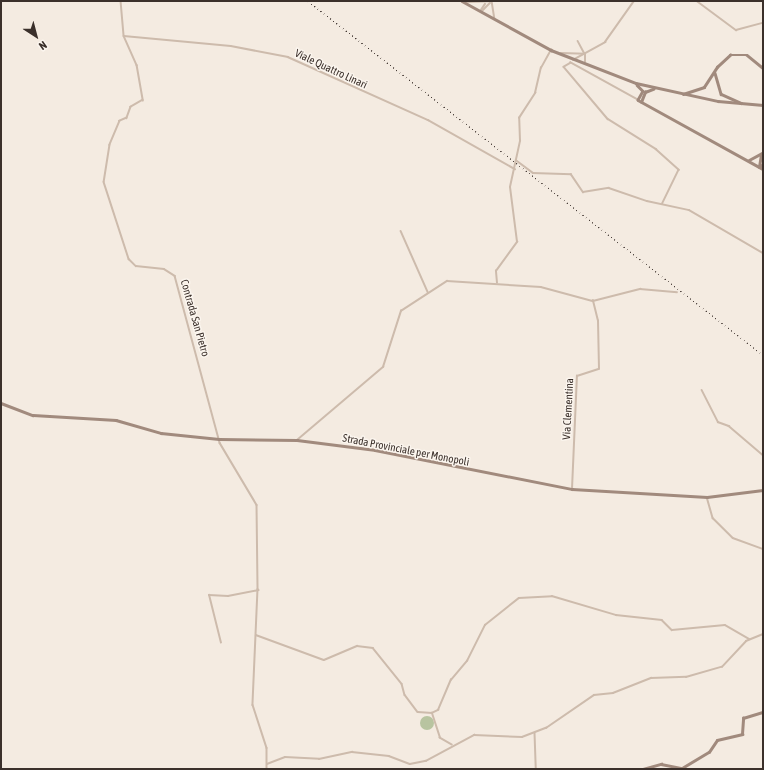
<!DOCTYPE html>
<style>
body{margin:0}
#map{position:relative;width:764px;height:770px;overflow:hidden;background:#f4ebe1;font-family:"Asap Condensed",sans-serif}
div>[style]{position:absolute}
.green>*{inset:0;background:#b8c4a0}
.round{border-radius:50%}
.street>*{height:1.5px;margin:-0.75px;padding:0 0.75px;transform-origin:0.75px;border-radius:0.75px;background:#cdbbac}
.secondary>*{height:2.5px;margin:-1.25px;padding:0 1.25px;transform-origin:1.25px;border-radius:1.25px;background:#a18a7d}
.rail>*{height:1px;margin-top:-0.5px;transform-origin:0;background:repeating-linear-gradient(90deg,#3b302b 0 1px,transparent 0 4px)}
span{translate:-50% -50%;white-space:nowrap;text-align:center;line-height:1.15;-webkit-text-stroke:3px #fbf5ee;paint-order:stroke}
.street-label{font-size:11px;color:#3b302b}
.frame{position:absolute;inset:0;border:2px solid #3b302b;pointer-events:none}
.north{position:absolute;left:16px;top:16px;width:40px;height:40px;-webkit-text-stroke:3px #fbf5ee;paint-order:stroke;rotate:144deg;font-size:11px;font-weight:700;line-height:16px;text-align:center;color:#3b302b}
.north::after{content:'';display:block;margin:auto;width:14px;height:18px;background:#3b302b;clip-path:polygon(50% 0,100% 100%,50% 72%,0 100%)}
</style>
<div id="map">
<div class="green">
<i class="round" style="left:420px;top:716px;width:14px;height:14px"></i>
</div>
<div class="street">
<i style="left:121px;top:1px;width:35px;rotate:85deg"></i>
<i style="left:124px;top:36px;width:32px;rotate:66deg"></i>
<i style="left:137px;top:65px;width:36px;rotate:80deg"></i>
<i style="left:143px;top:100px;width:14px;rotate:150deg"></i>
<i style="left:131px;top:107px;width:12px;rotate:110deg"></i>
<i style="left:127px;top:118px;width:8px;rotate:157deg"></i>
<i style="left:120px;top:121px;width:26px;rotate:113deg"></i>
<i style="left:110px;top:145px;width:37px;rotate:99deg"></i>
<i style="left:104px;top:182px;width:81px;rotate:72deg"></i>
<i style="left:129px;top:259px;width:10px;rotate:45deg"></i>
<i style="left:136px;top:266px;width:28px;rotate:6deg"></i>
<i style="left:164px;top:269px;width:13px;rotate:32deg"></i>
<i style="left:175px;top:276px;width:173px;rotate:74.9deg"></i>
<i style="left:220px;top:443px;width:72px;rotate:59.2deg"></i>
<i style="left:257px;top:505px;width:84px;rotate:89.3deg"></i>
<i style="left:258px;top:589px;width:116px;rotate:92.5deg"></i>
<i style="left:253px;top:705px;width:45px;rotate:72deg"></i>
<i style="left:267px;top:748px;width:21px;rotate:90deg"></i>
<i style="left:492px;top:1px;width:18px;rotate:81deg"></i>
<i style="left:697px;top:1px;width:49px;rotate:36.6deg"></i>
<i style="left:736px;top:30px;width:28px;rotate:-15deg"></i>
<i style="left:466px;top:2px;width:23px;rotate:-2deg"></i>
<i style="left:481px;top:10px;width:7px;rotate:-56deg"></i>
<i style="left:482px;top:11px;width:11px;rotate:-45deg"></i>
<i style="left:124px;top:36px;width:107px;rotate:5.3deg"></i>
<i style="left:231px;top:46px;width:58px;rotate:10.9deg"></i>
<i style="left:288px;top:57px;width:154px;rotate:24.2deg"></i>
<i style="left:428px;top:120px;width:100px;rotate:29.4deg"></i>
<i style="left:578px;top:41px;width:15px;rotate:62deg"></i>
<i style="left:561px;top:53px;width:24px;rotate:2deg"></i>
<i style="left:573px;top:60px;width:37px;rotate:-29deg"></i>
<i style="left:605px;top:42px;width:50px;rotate:-54.7deg"></i>
<i style="left:585px;top:62px;width:8px;rotate:-90deg"></i>
<i style="left:638px;top:100px;width:77px;rotate:-151.1deg"></i>
<i style="left:571px;top:63px;width:8px;rotate:150deg"></i>
<i style="left:564px;top:67px;width:68px;rotate:49.8deg"></i>
<i style="left:608px;top:119px;width:57px;rotate:32deg"></i>
<i style="left:656px;top:149px;width:31px;rotate:42deg"></i>
<i style="left:679px;top:170px;width:37px;rotate:116deg"></i>
<i style="left:516px;top:160px;width:21px;rotate:37deg"></i>
<i style="left:533px;top:173px;width:38px;rotate:2deg"></i>
<i style="left:571px;top:174px;width:22px;rotate:56deg"></i>
<i style="left:583px;top:192px;width:26px;rotate:-9deg"></i>
<i style="left:609px;top:188px;width:40px;rotate:18.9deg"></i>
<i style="left:647px;top:201px;width:43px;rotate:12.1deg"></i>
<i style="left:689px;top:210px;width:86px;rotate:30.2deg"></i>
<i style="left:401px;top:231px;width:67px;rotate:66.1deg"></i>
<i style="left:497px;top:283px;width:12px;rotate:-95deg"></i>
<i style="left:496px;top:271px;width:36px;rotate:-54deg"></i>
<i style="left:517px;top:242px;width:55px;rotate:-97.3deg"></i>
<i style="left:510px;top:187px;width:47px;rotate:-77.7deg"></i>
<i style="left:520px;top:141px;width:23px;rotate:-92deg"></i>
<i style="left:519px;top:118px;width:30px;rotate:-57deg"></i>
<i style="left:535px;top:93px;width:26px;rotate:-77deg"></i>
<i style="left:541px;top:68px;width:21px;rotate:-61deg"></i>
<i style="left:702px;top:390px;width:36px;rotate:63deg"></i>
<i style="left:718px;top:422px;width:12px;rotate:20deg"></i>
<i style="left:729px;top:426px;width:45px;rotate:40.5deg"></i>
<i style="left:297px;top:440px;width:113px;rotate:-40.3deg"></i>
<i style="left:383px;top:367px;width:59px;rotate:-72.2deg"></i>
<i style="left:401px;top:311px;width:55px;rotate:-33.1deg"></i>
<i style="left:447px;top:281px;width:94px;rotate:3.7deg"></i>
<i style="left:541px;top:287px;width:54px;rotate:15.1deg"></i>
<i style="left:593px;top:301px;width:49px;rotate:-14.3deg"></i>
<i style="left:640px;top:289px;width:37px;rotate:5deg"></i>
<i style="left:572px;top:489px;width:113px;rotate:-87.5deg"></i>
<i style="left:577px;top:376px;width:23px;rotate:-18deg"></i>
<i style="left:599px;top:369px;width:48px;rotate:-91.2deg"></i>
<i style="left:598px;top:321px;width:21px;rotate:-104deg"></i>
<i style="left:707px;top:497px;width:22px;rotate:74deg"></i>
<i style="left:713px;top:518px;width:28px;rotate:45deg"></i>
<i style="left:733px;top:538px;width:32px;rotate:20deg"></i>
<i style="left:256px;top:635px;width:72px;rotate:20.2deg"></i>
<i style="left:324px;top:660px;width:36px;rotate:-23deg"></i>
<i style="left:357px;top:646px;width:16px;rotate:7deg"></i>
<i style="left:373px;top:648px;width:46px;rotate:51.1deg"></i>
<i style="left:402px;top:684px;width:11px;rotate:75deg"></i>
<i style="left:405px;top:695px;width:21px;rotate:53deg"></i>
<i style="left:418px;top:712px;width:14px;rotate:4deg"></i>
<i style="left:221px;top:643px;width:49px;rotate:-104deg"></i>
<i style="left:209px;top:595px;width:19px;rotate:3deg"></i>
<i style="left:228px;top:596px;width:31px;rotate:-11deg"></i>
<i style="left:535px;top:733px;width:36px;rotate:88deg"></i>
<i style="left:452px;top:745px;width:14px;rotate:-150deg"></i>
<i style="left:440px;top:738px;width:26px;rotate:-108deg"></i>
<i style="left:432px;top:713px;width:7px;rotate:-27deg"></i>
<i style="left:438px;top:710px;width:33px;rotate:-67deg"></i>
<i style="left:451px;top:680px;width:25px;rotate:-50deg"></i>
<i style="left:467px;top:661px;width:40px;rotate:-63.4deg"></i>
<i style="left:485px;top:625px;width:43px;rotate:-38.5deg"></i>
<i style="left:519px;top:598px;width:33px;rotate:-3deg"></i>
<i style="left:552px;top:596px;width:67px;rotate:16.5deg"></i>
<i style="left:616px;top:615px;width:46px;rotate:6.2deg"></i>
<i style="left:662px;top:620px;width:14px;rotate:45deg"></i>
<i style="left:672px;top:630px;width:53px;rotate:-5.4deg"></i>
<i style="left:725px;top:625px;width:28px;rotate:30deg"></i>
<i style="left:267px;top:764px;width:19px;rotate:-21deg"></i>
<i style="left:285px;top:757px;width:34px;rotate:3deg"></i>
<i style="left:319px;top:759px;width:34px;rotate:-12deg"></i>
<i style="left:352px;top:752px;width:37px;rotate:6deg"></i>
<i style="left:389px;top:756px;width:22px;rotate:21deg"></i>
<i style="left:410px;top:764px;width:16px;rotate:-11deg"></i>
<i style="left:426px;top:761px;width:55px;rotate:-28.4deg"></i>
<i style="left:474px;top:735px;width:48px;rotate:2.4deg"></i>
<i style="left:522px;top:737px;width:26px;rotate:-21deg"></i>
<i style="left:546px;top:728px;width:58px;rotate:-34.5deg"></i>
<i style="left:594px;top:695px;width:19px;rotate:-6deg"></i>
<i style="left:613px;top:693px;width:41px;rotate:-21.5deg"></i>
<i style="left:651px;top:678px;width:35px;rotate:-2deg"></i>
<i style="left:686px;top:677px;width:37px;rotate:-16deg"></i>
<i style="left:722px;top:667px;width:35px;rotate:-47deg"></i>
<i style="left:746px;top:641px;width:18px;rotate:-22deg"></i>
</div>
<div class="secondary">
<i style="left:462px;top:1px;width:102px;rotate:28.8deg"></i>
<i style="left:551px;top:50px;width:91px;rotate:21.2deg"></i>
<i style="left:636px;top:83px;width:84px;rotate:12.4deg"></i>
<i style="left:718px;top:101px;width:45px;rotate:5.1deg"></i>
<i style="left:715px;top:73px;width:22px;rotate:74deg"></i>
<i style="left:721px;top:94px;width:22px;rotate:24deg"></i>
<i style="left:637px;top:85px;width:8px;rotate:45deg"></i>
<i style="left:643px;top:91px;width:10px;rotate:119deg"></i>
<i style="left:638px;top:100px;width:143px;rotate:28.9deg"></i>
<i style="left:683px;top:94px;width:22px;rotate:-18deg"></i>
<i style="left:704px;top:87px;width:24px;rotate:-57deg"></i>
<i style="left:717px;top:67px;width:18px;rotate:-43deg"></i>
<i style="left:730px;top:55px;width:17px"></i>
<i style="left:747px;top:55px;width:21px;rotate:39deg"></i>
<i style="left:641px;top:102px;width:11px;rotate:-68deg"></i>
<i style="left:645px;top:92px;width:9px;rotate:-21deg"></i>
<i style="left:749px;top:160px;width:15px;rotate:-28deg"></i>
<i style="left:759px;top:167px;width:5px;rotate:-37deg"></i>
<i style="left:763px;top:164px;width:20px;rotate:-90deg"></i>
<i style="left:759px;top:167px;width:12px;rotate:-81deg"></i>
<i style="left:1px;top:403px;width:34px;rotate:21deg"></i>
<i style="left:33px;top:415px;width:83px;rotate:3.4deg"></i>
<i style="left:116px;top:420px;width:47px;rotate:16.1deg"></i>
<i style="left:161px;top:433px;width:58px;rotate:5.9deg"></i>
<i style="left:219px;top:439px;width:78px;rotate:0.7deg"></i>
<i style="left:297px;top:440px;width:79px;rotate:7.3deg"></i>
<i style="left:375px;top:450px;width:201px;rotate:11.2deg"></i>
<i style="left:572px;top:489px;width:135px;rotate:3.4deg"></i>
<i style="left:707px;top:497px;width:56px;rotate:-7.1deg"></i>
<i style="left:643px;top:769px;width:19px;rotate:-16deg"></i>
<i style="left:661px;top:764px;width:21px;rotate:11deg"></i>
<i style="left:682px;top:768px;width:31px;rotate:-31deg"></i>
<i style="left:709px;top:752px;width:14px;rotate:-56deg"></i>
<i style="left:717px;top:740px;width:26px;rotate:-13deg"></i>
<i style="left:742px;top:734px;width:16px;rotate:-86deg"></i>
<i style="left:743px;top:718px;width:21px;rotate:-17deg"></i>
</div>
<div class="rail">
<i style="left:308px;top:1px;width:576px;rotate:37.88deg"></i>
</div>
<div class="street-label">
<span style="left:331px;top:69px;rotate:25deg">Viale Quattro Linari</span>
<span style="left:195px;top:318px;rotate:74deg">Contrada San Pietro</span>
<span style="left:568px;top:409px;rotate:-87deg">Via Clementina</span>
<span style="left:406px;top:450px;rotate:11deg">Strada Provinciale per Monopoli</span>
</div>
<div class="frame"></div>
<div class="north">N</div>
</div>
